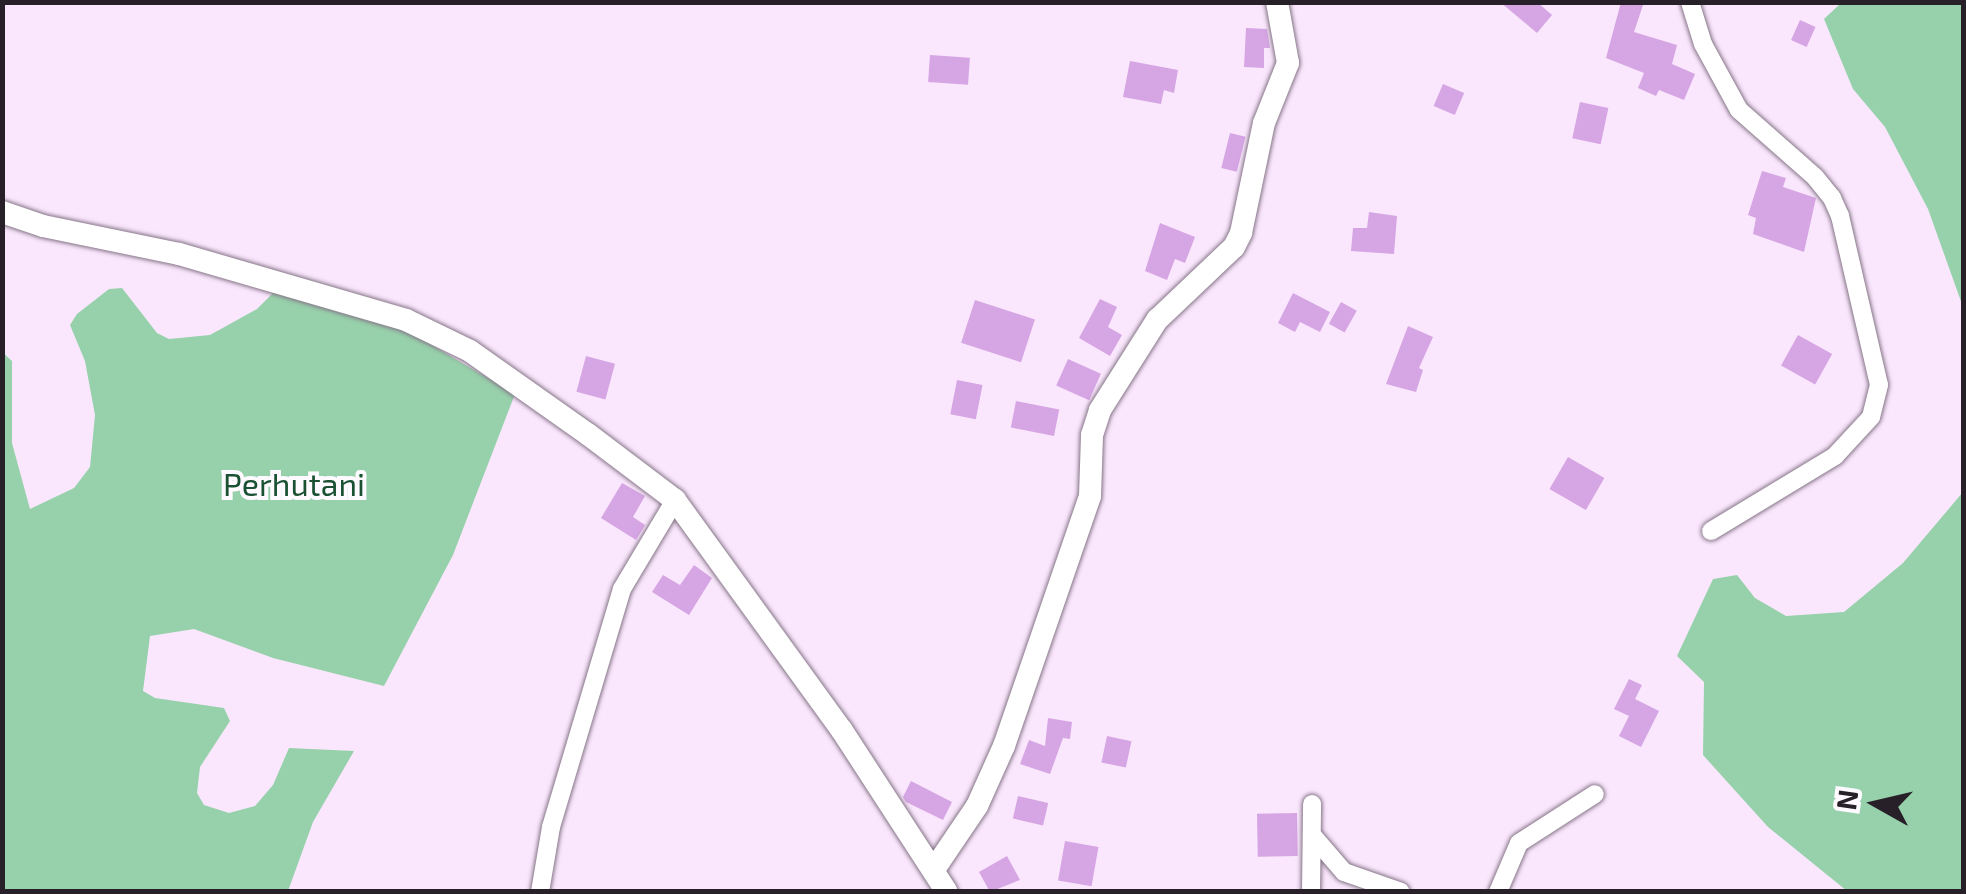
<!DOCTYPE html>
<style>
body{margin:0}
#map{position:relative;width:1966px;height:894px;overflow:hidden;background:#fae7fd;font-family:"Exo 2",sans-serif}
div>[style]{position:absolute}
.green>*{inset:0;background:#97d1ab}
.building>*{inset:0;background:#d6a5e4;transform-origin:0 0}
.roads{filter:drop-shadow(0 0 2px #867588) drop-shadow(0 0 2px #867588)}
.minor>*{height:18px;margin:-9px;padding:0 9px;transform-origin:9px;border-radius:9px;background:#fff}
.tertiary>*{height:22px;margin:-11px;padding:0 11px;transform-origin:11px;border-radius:11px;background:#fff}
span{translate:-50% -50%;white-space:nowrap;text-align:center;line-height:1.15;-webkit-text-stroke:8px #fefaff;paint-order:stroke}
.park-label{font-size:32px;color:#195132}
.frame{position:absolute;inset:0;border:5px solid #272028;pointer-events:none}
.north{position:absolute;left:1826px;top:754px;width:100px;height:100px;-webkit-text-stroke:8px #fefaff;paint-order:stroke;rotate:278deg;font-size:28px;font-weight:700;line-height:40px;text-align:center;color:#272028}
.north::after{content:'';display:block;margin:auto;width:35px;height:45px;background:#272028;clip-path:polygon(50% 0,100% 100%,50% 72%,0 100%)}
</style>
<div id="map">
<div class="green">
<i style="clip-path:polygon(1841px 3px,1963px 3px,1963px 307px,1928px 209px,1885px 127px,1853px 89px,1824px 19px)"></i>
<i style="clip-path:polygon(279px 287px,389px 320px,515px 394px,453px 555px,384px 686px,273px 658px,194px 629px,150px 636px,143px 691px,155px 698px,224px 708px,230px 721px,200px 767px,197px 793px,204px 805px,229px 813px,255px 806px,273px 785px,289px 748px,354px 751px,313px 822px,288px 891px,3px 891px,2px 352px,12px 361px,12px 443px,30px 509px,74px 488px,90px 467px,95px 415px,85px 361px,70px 325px,77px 314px,109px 289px,122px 288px,157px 333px,169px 339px,210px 335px,257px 309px)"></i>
<i style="clip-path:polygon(1963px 492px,1963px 891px,1847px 891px,1768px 827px,1703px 755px,1704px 682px,1677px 656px,1713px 579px,1737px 575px,1755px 598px,1786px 616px,1844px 612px,1903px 563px)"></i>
</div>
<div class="building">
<i style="clip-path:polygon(1500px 2px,1537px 2px,1552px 15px,1537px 33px)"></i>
<i style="clip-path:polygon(1621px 2px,1644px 2px,1634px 32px,1677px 45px,1672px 64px,1695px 74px,1684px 100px,1659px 90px,1656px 96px,1638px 88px,1644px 73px,1606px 58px)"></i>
<i style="left:1800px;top:20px;width:17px;height:22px;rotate:24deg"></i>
<i style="clip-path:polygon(1246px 28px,1267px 29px,1270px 48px,1264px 48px,1264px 68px,1244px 67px)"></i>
<i style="left:930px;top:55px;width:40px;height:27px;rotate:4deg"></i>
<i style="clip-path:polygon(1130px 61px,1178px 70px,1174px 93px,1164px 90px,1161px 104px,1123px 97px)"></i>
<i style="left:1443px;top:84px;width:23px;height:24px;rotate:23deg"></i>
<i style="left:1580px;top:102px;width:29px;height:37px;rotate:12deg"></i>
<i style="left:1230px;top:133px;width:16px;height:36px;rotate:14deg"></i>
<i style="clip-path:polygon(1762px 171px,1786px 178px,1783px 187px,1816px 198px,1804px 252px,1753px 234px,1756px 218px,1748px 215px)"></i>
<i style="clip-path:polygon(1369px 212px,1397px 216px,1394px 254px,1351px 251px,1353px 228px,1367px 228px)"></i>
<i style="clip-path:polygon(1160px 223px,1195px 237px,1185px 263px,1175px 259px,1167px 280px,1145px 271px)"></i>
<i style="clip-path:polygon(1293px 293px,1330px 312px,1320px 332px,1300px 322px,1295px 332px,1278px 323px)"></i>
<i style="clip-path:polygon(1100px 299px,1117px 307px,1108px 327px,1122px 335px,1110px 356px,1079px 338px)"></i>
<i style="left:975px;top:300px;width:63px;height:45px;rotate:18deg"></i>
<i style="left:1341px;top:302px;width:18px;height:25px;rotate:29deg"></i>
<i style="clip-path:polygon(1408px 326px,1433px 337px,1419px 368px,1423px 370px,1416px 392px,1386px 384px)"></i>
<i style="left:1798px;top:335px;width:39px;height:35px;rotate:29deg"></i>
<i style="left:586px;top:356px;width:30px;height:37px;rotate:15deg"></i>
<i style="left:1068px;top:359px;width:36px;height:29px;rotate:24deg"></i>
<i style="left:957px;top:380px;width:26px;height:35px;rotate:11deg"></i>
<i style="left:1016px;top:401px;width:44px;height:27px;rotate:11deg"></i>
<i style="left:1568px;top:457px;width:42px;height:37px;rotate:30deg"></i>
<i style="clip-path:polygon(622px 483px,645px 496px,633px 517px,645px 525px,636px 540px,601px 518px)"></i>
<i style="clip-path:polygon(694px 565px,712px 578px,689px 615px,652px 592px,663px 575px,680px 585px)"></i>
<i style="clip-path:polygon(1629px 679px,1642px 685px,1635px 699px,1659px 711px,1641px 747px,1619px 736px,1629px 716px,1614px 709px)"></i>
<i style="clip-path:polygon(1048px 718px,1072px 722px,1070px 739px,1063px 738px,1050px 774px,1020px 764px,1029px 740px,1045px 746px)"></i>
<i style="left:1107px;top:736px;width:25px;height:27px;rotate:12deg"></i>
<i style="clip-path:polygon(911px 781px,952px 802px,943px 820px,906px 802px,903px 797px)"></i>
<i style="left:1018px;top:796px;width:31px;height:23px;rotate:13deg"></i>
<i style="left:1297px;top:813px;width:43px;height:40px;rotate:89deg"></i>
<i style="left:1065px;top:841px;width:34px;height:40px;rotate:10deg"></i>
<i style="clip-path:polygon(1007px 856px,1020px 880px,990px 892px,979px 872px)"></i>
</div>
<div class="roads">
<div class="minor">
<i style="left:1690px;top:2px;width:44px;rotate:72.8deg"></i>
<i style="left:1703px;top:44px;width:75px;rotate:61.4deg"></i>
<i style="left:1739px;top:110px;width:101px;rotate:41.4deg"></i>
<i style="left:1815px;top:177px;width:27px;rotate:51deg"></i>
<i style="left:1832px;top:198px;width:20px;rotate:66deg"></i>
<i style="left:1840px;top:216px;width:173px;rotate:77deg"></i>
<i style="left:1879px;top:385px;width:33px;rotate:104deg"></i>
<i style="left:1871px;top:417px;width:53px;rotate:132.7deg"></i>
<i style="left:1835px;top:456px;width:145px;rotate:148.8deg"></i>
<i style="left:1312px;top:835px;width:49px;rotate:49.1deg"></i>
<i style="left:1344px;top:872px;width:60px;rotate:19.3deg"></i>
<i style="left:540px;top:892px;width:66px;rotate:-80.4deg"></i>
<i style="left:551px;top:827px;width:248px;rotate:-73.4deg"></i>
<i style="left:622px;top:589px;width:104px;rotate:-59.2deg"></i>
<i style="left:1311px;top:892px;width:88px;rotate:-89.3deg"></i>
<i style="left:1498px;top:892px;width:53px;rotate:-66.8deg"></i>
<i style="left:1519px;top:843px;width:90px;rotate:-32.8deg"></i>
</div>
<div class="tertiary">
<i style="left:2px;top:212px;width:43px;rotate:18.9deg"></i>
<i style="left:43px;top:226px;width:139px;rotate:11.6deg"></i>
<i style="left:179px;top:254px;width:236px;rotate:16.2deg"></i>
<i style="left:406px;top:320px;width:71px;rotate:25.8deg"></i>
<i style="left:470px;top:351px;width:146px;rotate:35.2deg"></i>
<i style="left:589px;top:435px;width:108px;rotate:37.1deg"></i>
<i style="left:675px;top:500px;width:283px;rotate:54.1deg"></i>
<i style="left:841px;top:729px;width:194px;rotate:57deg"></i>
<i style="left:935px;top:868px;width:75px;rotate:-55.9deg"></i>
<i style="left:977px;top:806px;width:66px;rotate:-65.8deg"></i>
<i style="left:1004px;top:746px;width:264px;rotate:-71deg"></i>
<i style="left:1090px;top:496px;width:61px;rotate:-88.1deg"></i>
<i style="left:1092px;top:435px;width:26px;rotate:-72deg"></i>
<i style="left:1100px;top:410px;width:107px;rotate:-57.7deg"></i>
<i style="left:1157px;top:320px;width:106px;rotate:-43.5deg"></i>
<i style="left:1234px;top:247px;width:16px;rotate:-63deg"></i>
<i style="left:1241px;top:233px;width:112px;rotate:-78.2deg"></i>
<i style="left:1264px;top:123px;width:65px;rotate:-68.2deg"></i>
<i style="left:1288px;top:63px;width:62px;rotate:-100.2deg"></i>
</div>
</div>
<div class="park-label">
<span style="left:294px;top:483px">Perhutani</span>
</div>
<div class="frame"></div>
<div class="north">N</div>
</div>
